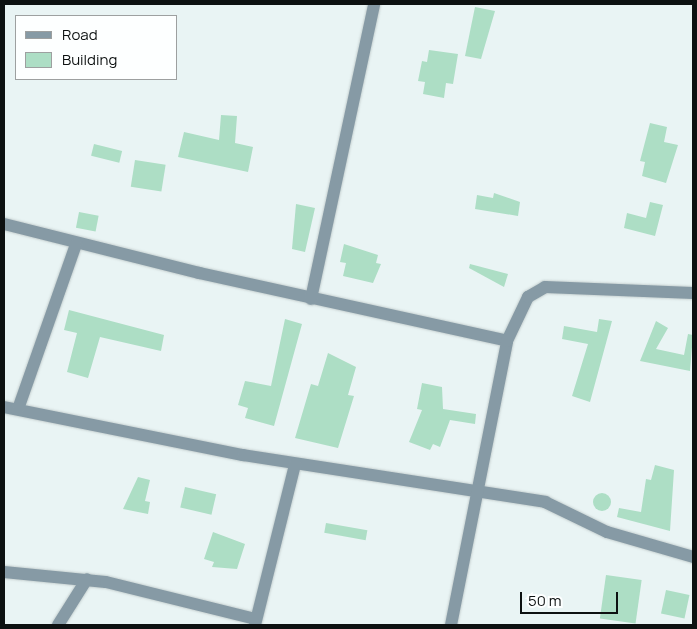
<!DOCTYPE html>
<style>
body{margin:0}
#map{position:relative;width:697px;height:629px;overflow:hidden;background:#e9f4f4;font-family:Manrope,sans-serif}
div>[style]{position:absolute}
.building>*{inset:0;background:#addec5;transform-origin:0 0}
.round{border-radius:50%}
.roads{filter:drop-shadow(0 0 1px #c6d0d0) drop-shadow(0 0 1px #c6d0d0)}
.street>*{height:12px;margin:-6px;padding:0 6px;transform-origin:6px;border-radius:6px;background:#869aa5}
span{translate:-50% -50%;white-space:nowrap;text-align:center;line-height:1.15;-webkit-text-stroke:4px #fdffff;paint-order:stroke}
.frame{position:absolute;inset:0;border:5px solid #0d1111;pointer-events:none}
.legend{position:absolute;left:15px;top:15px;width:162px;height:65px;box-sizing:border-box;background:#fdffff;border:1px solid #9da0a0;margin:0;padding:6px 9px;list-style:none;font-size:15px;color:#0d1111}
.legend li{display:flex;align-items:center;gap:10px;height:25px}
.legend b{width:25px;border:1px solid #9da0a0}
.scale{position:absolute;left:520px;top:592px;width:98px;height:22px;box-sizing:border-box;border:2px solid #0d1111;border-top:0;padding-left:6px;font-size:15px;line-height:18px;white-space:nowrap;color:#0d1111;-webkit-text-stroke:4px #fdffff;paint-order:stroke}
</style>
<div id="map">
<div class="building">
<i style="clip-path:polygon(475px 7px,495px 11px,481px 59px,465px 56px)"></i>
<i style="clip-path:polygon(429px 50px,458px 54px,453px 84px,446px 83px,444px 98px,423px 94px,425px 82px,418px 81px,422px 61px,427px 62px)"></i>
<i style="clip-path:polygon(221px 115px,237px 116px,235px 143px,253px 147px,248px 172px,178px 157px,184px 132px,219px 140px)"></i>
<i style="clip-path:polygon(650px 123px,667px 127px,664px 142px,678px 145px,666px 183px,642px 176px,645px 162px,640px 161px)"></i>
<i style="left:94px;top:144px;width:29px;height:12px;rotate:14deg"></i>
<i style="left:135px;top:160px;width:31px;height:27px;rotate:9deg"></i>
<i style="clip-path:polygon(494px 193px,520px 202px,518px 216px,475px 209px,477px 195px,493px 198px)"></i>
<i style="clip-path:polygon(650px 202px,663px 205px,655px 236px,624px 228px,627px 213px,646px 218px)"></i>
<i style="clip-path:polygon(296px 204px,315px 208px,305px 252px,292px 249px)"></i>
<i style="left:79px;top:212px;width:20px;height:16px;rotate:11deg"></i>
<i style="clip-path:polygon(344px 244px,378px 255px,376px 263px,381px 264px,373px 283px,343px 276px,346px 263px,340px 262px)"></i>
<i style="clip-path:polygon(470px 264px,508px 274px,504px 287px,469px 268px)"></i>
<i style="clip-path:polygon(69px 310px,164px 335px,161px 351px,100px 337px,88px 378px,67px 372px,77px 333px,64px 330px)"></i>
<i style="clip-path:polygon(285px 319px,302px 324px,274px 426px,245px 418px,248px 408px,238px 405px,245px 381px,271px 386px)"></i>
<i style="clip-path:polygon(599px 319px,612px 321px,590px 402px,572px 396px,588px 344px,562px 339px,564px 326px,597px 332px)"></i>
<i style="clip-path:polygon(656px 321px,668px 328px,656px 349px,684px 355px,688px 334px,693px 335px,690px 371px,640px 361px)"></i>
<i style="clip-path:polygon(328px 353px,356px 367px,348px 395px,354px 396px,338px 448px,295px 438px,311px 384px,318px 386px)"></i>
<i style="clip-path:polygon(422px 383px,442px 387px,443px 409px,476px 414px,475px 424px,450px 420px,440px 447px,433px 444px,430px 450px,409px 442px,422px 410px,417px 409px)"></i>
<i style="clip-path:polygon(655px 465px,674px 470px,670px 531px,617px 517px,619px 508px,641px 512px,646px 479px,651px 480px)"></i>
<i style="clip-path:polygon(138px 477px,150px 480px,145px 501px,150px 502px,148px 514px,123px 509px)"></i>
<i style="left:185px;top:487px;width:32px;height:21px;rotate:13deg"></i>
<i class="round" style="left:593px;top:493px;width:18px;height:18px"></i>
<i style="left:326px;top:523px;width:42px;height:10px;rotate:10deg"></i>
<i style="clip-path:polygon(213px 532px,245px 544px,237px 569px,212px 567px,214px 562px,204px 559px)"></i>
<i style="left:606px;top:575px;width:36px;height:44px;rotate:8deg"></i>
<i style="left:666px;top:590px;width:24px;height:24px;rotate:12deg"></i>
</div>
<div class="roads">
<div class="street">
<i style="left:4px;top:224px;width:201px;rotate:14.1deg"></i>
<i style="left:199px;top:273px;width:315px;rotate:12.4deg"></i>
<i style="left:311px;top:299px;width:302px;rotate:-77.9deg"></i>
<i style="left:4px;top:407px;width:244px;rotate:11.4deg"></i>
<i style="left:243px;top:455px;width:306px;rotate:8.8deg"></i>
<i style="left:545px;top:502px;width:69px;rotate:25.8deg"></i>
<i style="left:607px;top:532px;width:90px;rotate:16.2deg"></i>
<i style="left:18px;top:409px;width:175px;rotate:-70.6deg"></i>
<i style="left:4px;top:572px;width:102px;rotate:5.6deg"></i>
<i style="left:106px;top:582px;width:154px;rotate:13.9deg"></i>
<i style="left:58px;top:625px;width:54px;rotate:-57.8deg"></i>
<i style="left:255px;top:625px;width:166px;rotate:-76deg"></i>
<i style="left:451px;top:625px;width:289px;rotate:-78.8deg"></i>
<i style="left:507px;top:341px;width:49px;rotate:-64.5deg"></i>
<i style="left:528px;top:297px;width:20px;rotate:-30deg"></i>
<i style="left:545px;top:287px;width:148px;rotate:2.3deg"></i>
</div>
</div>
<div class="frame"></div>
<ul class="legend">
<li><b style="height:6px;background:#869aa5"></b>Road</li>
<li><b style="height:14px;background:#addec5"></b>Building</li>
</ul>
<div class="scale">50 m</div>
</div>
